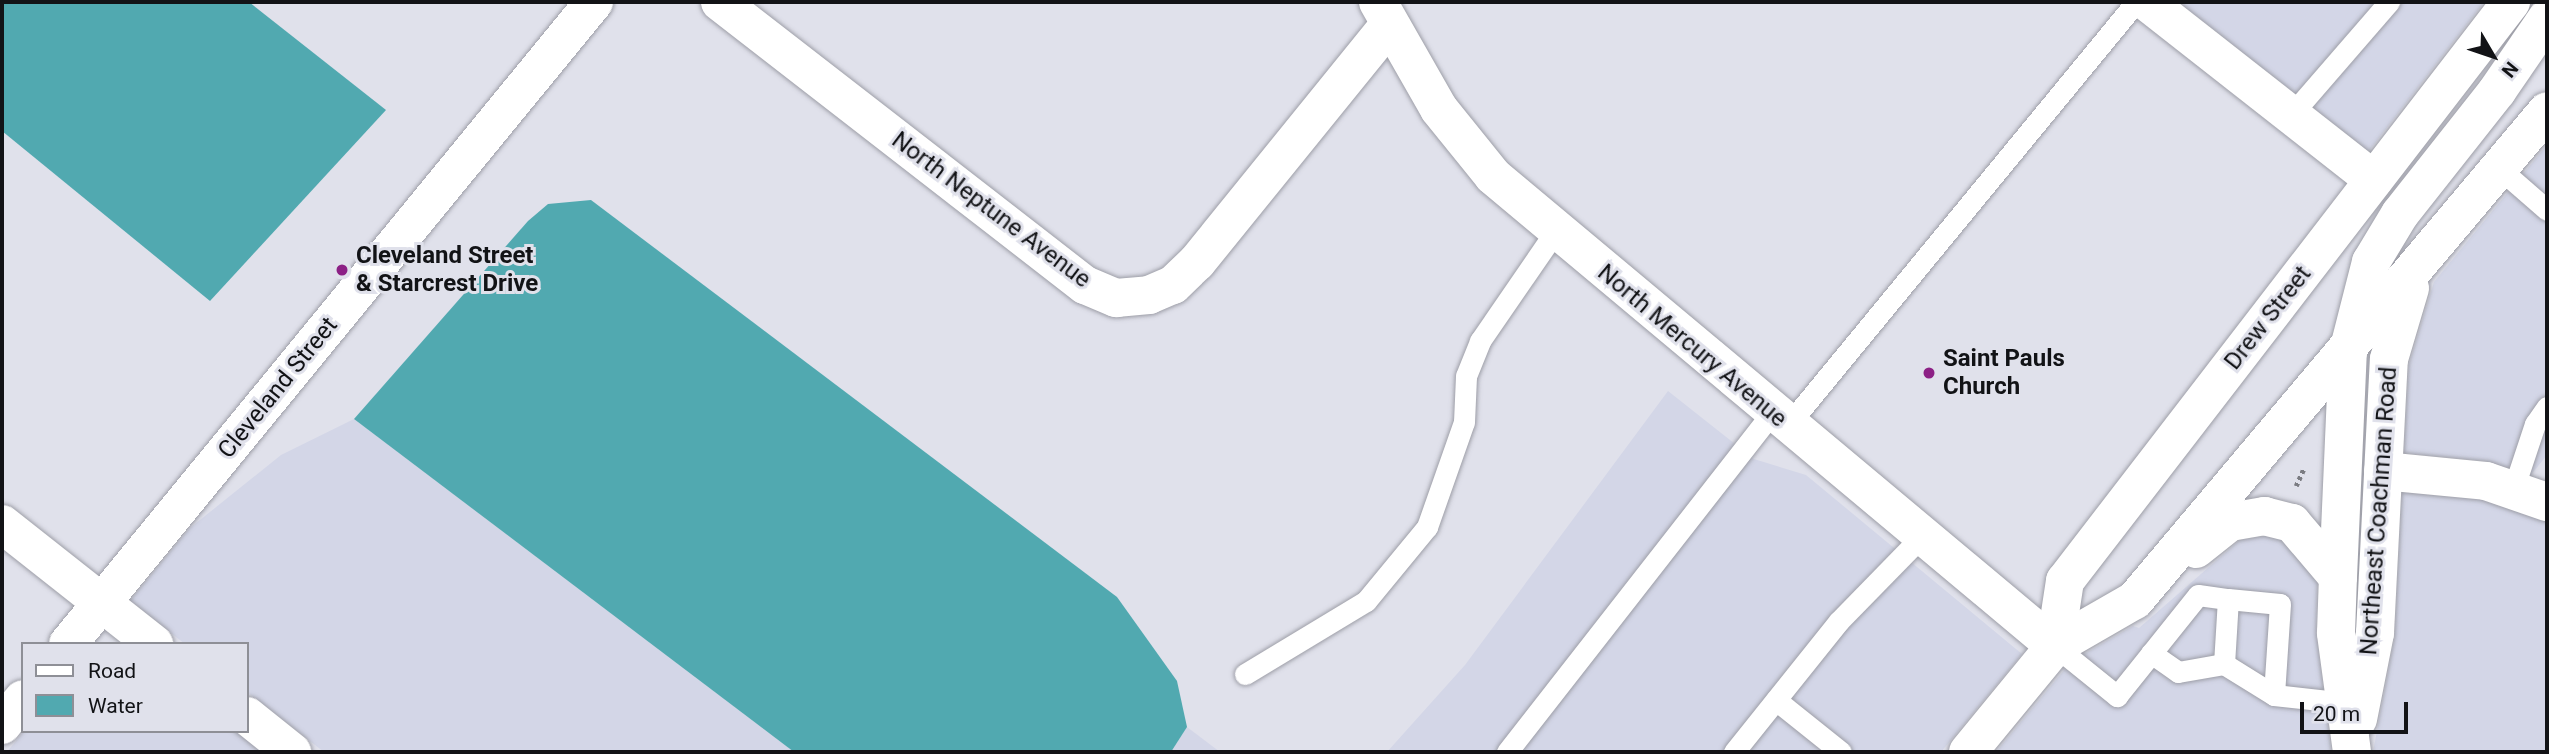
<!DOCTYPE html>
<style>
body{margin:0}
#map{position:relative;width:2549px;height:754px;overflow:hidden;background:#e0e1eb;font-family:Roboto,sans-serif}
div>[style]{position:absolute}
.built>*{inset:0;background:#d3d6e7}
.water>*{inset:0;background:#51a9b0}
.path>*{height:4.5px;margin-top:-2.25px;transform-origin:0;background:repeating-linear-gradient(90deg,#7b7c82 0 3.5px,transparent 0 7px)}
.roads{filter:drop-shadow(0 0 2px #9d9ea7) drop-shadow(0 0 2px #9d9ea7)}
.service>*{height:21px;margin:-10.5px;padding:0 10.5px;transform-origin:10.5px;border-radius:10.5px;background:#fff}
.minor>*{height:38px;margin:-19px;padding:0 19px;transform-origin:19px;border-radius:19px;background:#fff}
.tertiary>*{height:38px;margin:-19px;padding:0 19px;transform-origin:19px;border-radius:19px;background:#fff}
.secondary>*{height:38px;margin:-19px;padding:0 19px;transform-origin:19px;border-radius:19px;background:#fff}
.dots>*{width:19px;height:19px;translate:-50% -50%;box-sizing:border-box;border:4px solid #e0e1eb;border-radius:50%}
span{translate:-50% -50%;white-space:nowrap;text-align:center;line-height:1.15;-webkit-text-stroke:6px #e0e1eb;paint-order:stroke}
.street-label{font-size:24px;color:#121316}
.poi-label{font-size:24px;color:#121316;font-weight:700}
.left{translate:0 -50%;text-align:left}
.frame{position:absolute;inset:0;border:4px solid #121316;pointer-events:none}
.legend{position:absolute;left:21px;top:642px;width:228px;height:91px;box-sizing:border-box;background:#e0e1eb;border:2px solid #8e8f96;margin:0;padding:9px 12px;list-style:none;font-size:21px;color:#121316}
.legend li{display:flex;align-items:center;gap:14px;height:35px}
.legend b{width:35px;border:2px solid #8e8f96}
.north{position:absolute;left:2458px;top:21px;width:70px;height:70px;-webkit-text-stroke:5px #e0e1eb;paint-order:stroke;rotate:129deg;font-size:19px;font-weight:700;line-height:28px;text-align:center;color:#121316}
.north::after{content:'';display:block;margin:auto;width:24px;height:32px;background:#121316;clip-path:polygon(50% 0,100% 100%,50% 72%,0 100%)}
.scale{position:absolute;left:2300px;top:702px;width:108px;height:32px;box-sizing:border-box;border:4px solid #121316;border-top:0;padding-left:9px;font-size:21px;line-height:24px;white-space:nowrap;color:#121316;-webkit-text-stroke:5px #e0e1eb;paint-order:stroke}
</style>
<div id="map">
<div class="built">
<i style="clip-path:polygon(2186px 2px,2484px 2px,2368px 152px,2183px 6px)"></i>
<i style="clip-path:polygon(2547px 145px,2547px 455px,2530px 476px,2486px 461px,2404px 453px,2409px 365px,2434px 282px)"></i>
<i style="clip-path:polygon(1668px 391px,1754px 459px,1806px 475px,2022px 654px,1941px 752px,1387px 752px,1465px 665px)"></i>
<i style="clip-path:polygon(354px 419px,794px 752px,324px 752px,247px 692px,247px 644px,185px 644px,130px 601px,190px 528px,281px 455px)"></i>
<i style="clip-path:polygon(2402px 492px,2483px 500px,2547px 522px,2547px 752px,2373px 752px,2395px 636px)"></i>
<i style="clip-path:polygon(2265px 536px,2282px 540px,2317px 582px,2316px 632px,2331px 752px,1996px 752px,2065px 669px,2073px 671px,2074px 660px,2133px 626px,2139px 628px,2240px 540px)"></i>
<i style="clip-path:polygon(1187px 727px,1220px 752px,1171px 752px)"></i>
<i style="clip-path:polygon(24px 731px,236px 731px,263px 752px,7px 752px)"></i>
</div>
<div class="water">
<i style="clip-path:polygon(2px 2px,249px 2px,386px 110px,210px 301px,2px 131px)"></i>
<i style="clip-path:polygon(591px 200px,1117px 597px,1177px 681px,1187px 727px,1171px 752px,794px 752px,354px 419px,528px 221px,548px 204px)"></i>
</div>
<div class="path">
<i style="left:2296px;top:486px;width:20px;rotate:-66deg"></i>
</div>
<div class="roads">
<div class="service">
<i style="left:2291px;top:115px;width:150px;rotate:-49.1deg"></i>
<i style="left:2500px;top:169px;width:62px;rotate:41.1deg"></i>
<i style="left:1788px;top:425px;width:548px;rotate:-50.56deg"></i>
<i style="left:2513px;top:490px;width:70px;rotate:-71.6deg"></i>
<i style="left:2535px;top:424px;width:21px;rotate:-55deg"></i>
<i style="left:2055px;top:646px;width:80px;rotate:38.9deg"></i>
<i style="left:2117px;top:696px;width:129px;rotate:-51.3deg"></i>
<i style="left:2198px;top:595px;width:30px;rotate:8deg"></i>
<i style="left:2151px;top:653px;width:33px;rotate:35deg"></i>
<i style="left:2178px;top:672px;width:47px;rotate:-9.9deg"></i>
<i style="left:2224px;top:664px;width:59px;rotate:31.8deg"></i>
<i style="left:2274px;top:695px;width:72px;rotate:6.3deg"></i>
<i style="left:2224px;top:664px;width:65px;rotate:-86.5deg"></i>
<i style="left:2228px;top:599px;width:52px;rotate:5.5deg"></i>
<i style="left:2280px;top:604px;width:91px;rotate:93.8deg"></i>
<i style="left:1245px;top:674px;width:141px;rotate:-31.1deg"></i>
<i style="left:1366px;top:601px;width:96px;rotate:-50.5deg"></i>
<i style="left:1427px;top:527px;width:111px;rotate:-70.6deg"></i>
<i style="left:1464px;top:422px;width:46px;rotate:-87.5deg"></i>
<i style="left:1466px;top:376px;width:38px;rotate:-68deg"></i>
<i style="left:1480px;top:341px;width:132px;rotate:-55.5deg"></i>
<i style="left:1776px;top:700px;width:83px;rotate:38.7deg"></i>
<i style="left:1507px;top:752px;width:432px;rotate:-52deg"></i>
<i style="left:1734px;top:752px;width:168px;rotate:-51.3deg"></i>
<i style="left:1839px;top:621px;width:119px;rotate:-45.7deg"></i>
</div>
<div class="minor">
<i style="left:720px;top:2px;width:462px;rotate:37.8deg"></i>
<i style="left:1085px;top:285px;width:34px;rotate:23deg"></i>
<i style="left:1116px;top:298px;width:33px;rotate:-5deg"></i>
<i style="left:1149px;top:295px;width:26px;rotate:-23deg"></i>
<i style="left:1173px;top:285px;width:33px;rotate:-44deg"></i>
<i style="left:1197px;top:262px;width:306px;rotate:-51deg"></i>
<i style="left:1378px;top:2px;width:123px;rotate:60.3deg"></i>
<i style="left:1439px;top:109px;width:86px;rotate:51.1deg"></i>
<i style="left:1493px;top:176px;width:733px;rotate:39.91deg"></i>
<i style="left:2147px;top:2px;width:288px;rotate:38.1deg"></i>
<i style="left:2383px;top:471px;width:103px;rotate:5.5deg"></i>
<i style="left:2486px;top:481px;width:65px;rotate:19deg"></i>
<i style="left:2px;top:524px;width:194px;rotate:38.3deg"></i>
<i style="left:247px;top:716px;width:58px;rotate:38.7deg"></i>
</div>
<div class="tertiary">
<i style="left:68px;top:644px;width:830px;rotate:-50.67deg"></i>
<i style="left:2px;top:725px;width:33px;rotate:-51deg"></i>
</div>
<div class="secondary">
<i style="left:2196px;top:549px;width:43px;rotate:-38.5deg"></i>
<i style="left:2230px;top:522px;width:35px;rotate:-10deg"></i>
<i style="left:2264px;top:516px;width:29px;rotate:14deg"></i>
<i style="left:2292px;top:523px;width:71px;rotate:49.6deg"></i>
<i style="left:2055px;top:646px;width:66px;rotate:-81.3deg"></i>
<i style="left:2065px;top:581px;width:731px;rotate:-52.39deg"></i>
<i style="left:2358px;top:719px;width:88px;rotate:-78.8deg"></i>
<i style="left:2375px;top:633px;width:274px;rotate:-87.1deg"></i>
<i style="left:2389px;top:359px;width:74px;rotate:-73.5deg"></i>
<i style="left:1968px;top:752px;width:137px;rotate:-50.6deg"></i>
<i style="left:2055px;top:646px;width:92px;rotate:-29.9deg"></i>
<i style="left:2135px;top:600px;width:639px;rotate:-49.88deg"></i>
<i style="left:2352px;top:752px;width:120px;rotate:-97.7deg"></i>
<i style="left:2336px;top:633px;width:56px;rotate:-88deg"></i>
<i style="left:2338px;top:577px;width:225px;rotate:-87.5deg"></i>
<i style="left:2348px;top:352px;width:93px;rotate:-75.7deg"></i>
<i style="left:2371px;top:262px;width:56px;rotate:-58.9deg"></i>
<i style="left:2400px;top:214px;width:157px;rotate:-51.7deg"></i>
<i style="left:2497px;top:91px;width:88px;rotate:-55.6deg"></i>
</div>
</div>
<div class="dots">
<i style="left:342px;top:270px;background:#8c2085"></i>
<i style="left:1929px;top:373px;background:#8c2085"></i>
</div>
<div class="street-label">
<span style="left:991px;top:210px;rotate:37deg">North Neptune Avenue</span>
<span style="left:2268px;top:318px;rotate:-52deg">Drew Street</span>
<span style="left:1692px;top:346px;rotate:40deg">North Mercury Avenue</span>
<span style="left:278px;top:388px;rotate:-51deg">Cleveland Street</span>
<span style="left:2379px;top:511px;rotate:-86deg">Northeast Coachman Road</span>
</div>
<div class="poi-label">
<span class="left" style="left:356px;top:270px">Cleveland Street<br>&amp; Starcrest Drive</span>
<span class="left" style="left:1943px;top:373px">Saint Pauls<br>Church</span>
</div>
<div class="frame"></div>
<ul class="legend">
<li><b style="height:9px;background:#fff"></b>Road</li>
<li><b style="height:19px;background:#51a9b0"></b>Water</li>
</ul>
<div class="north">N</div>
<div class="scale">20 m</div>
</div>
